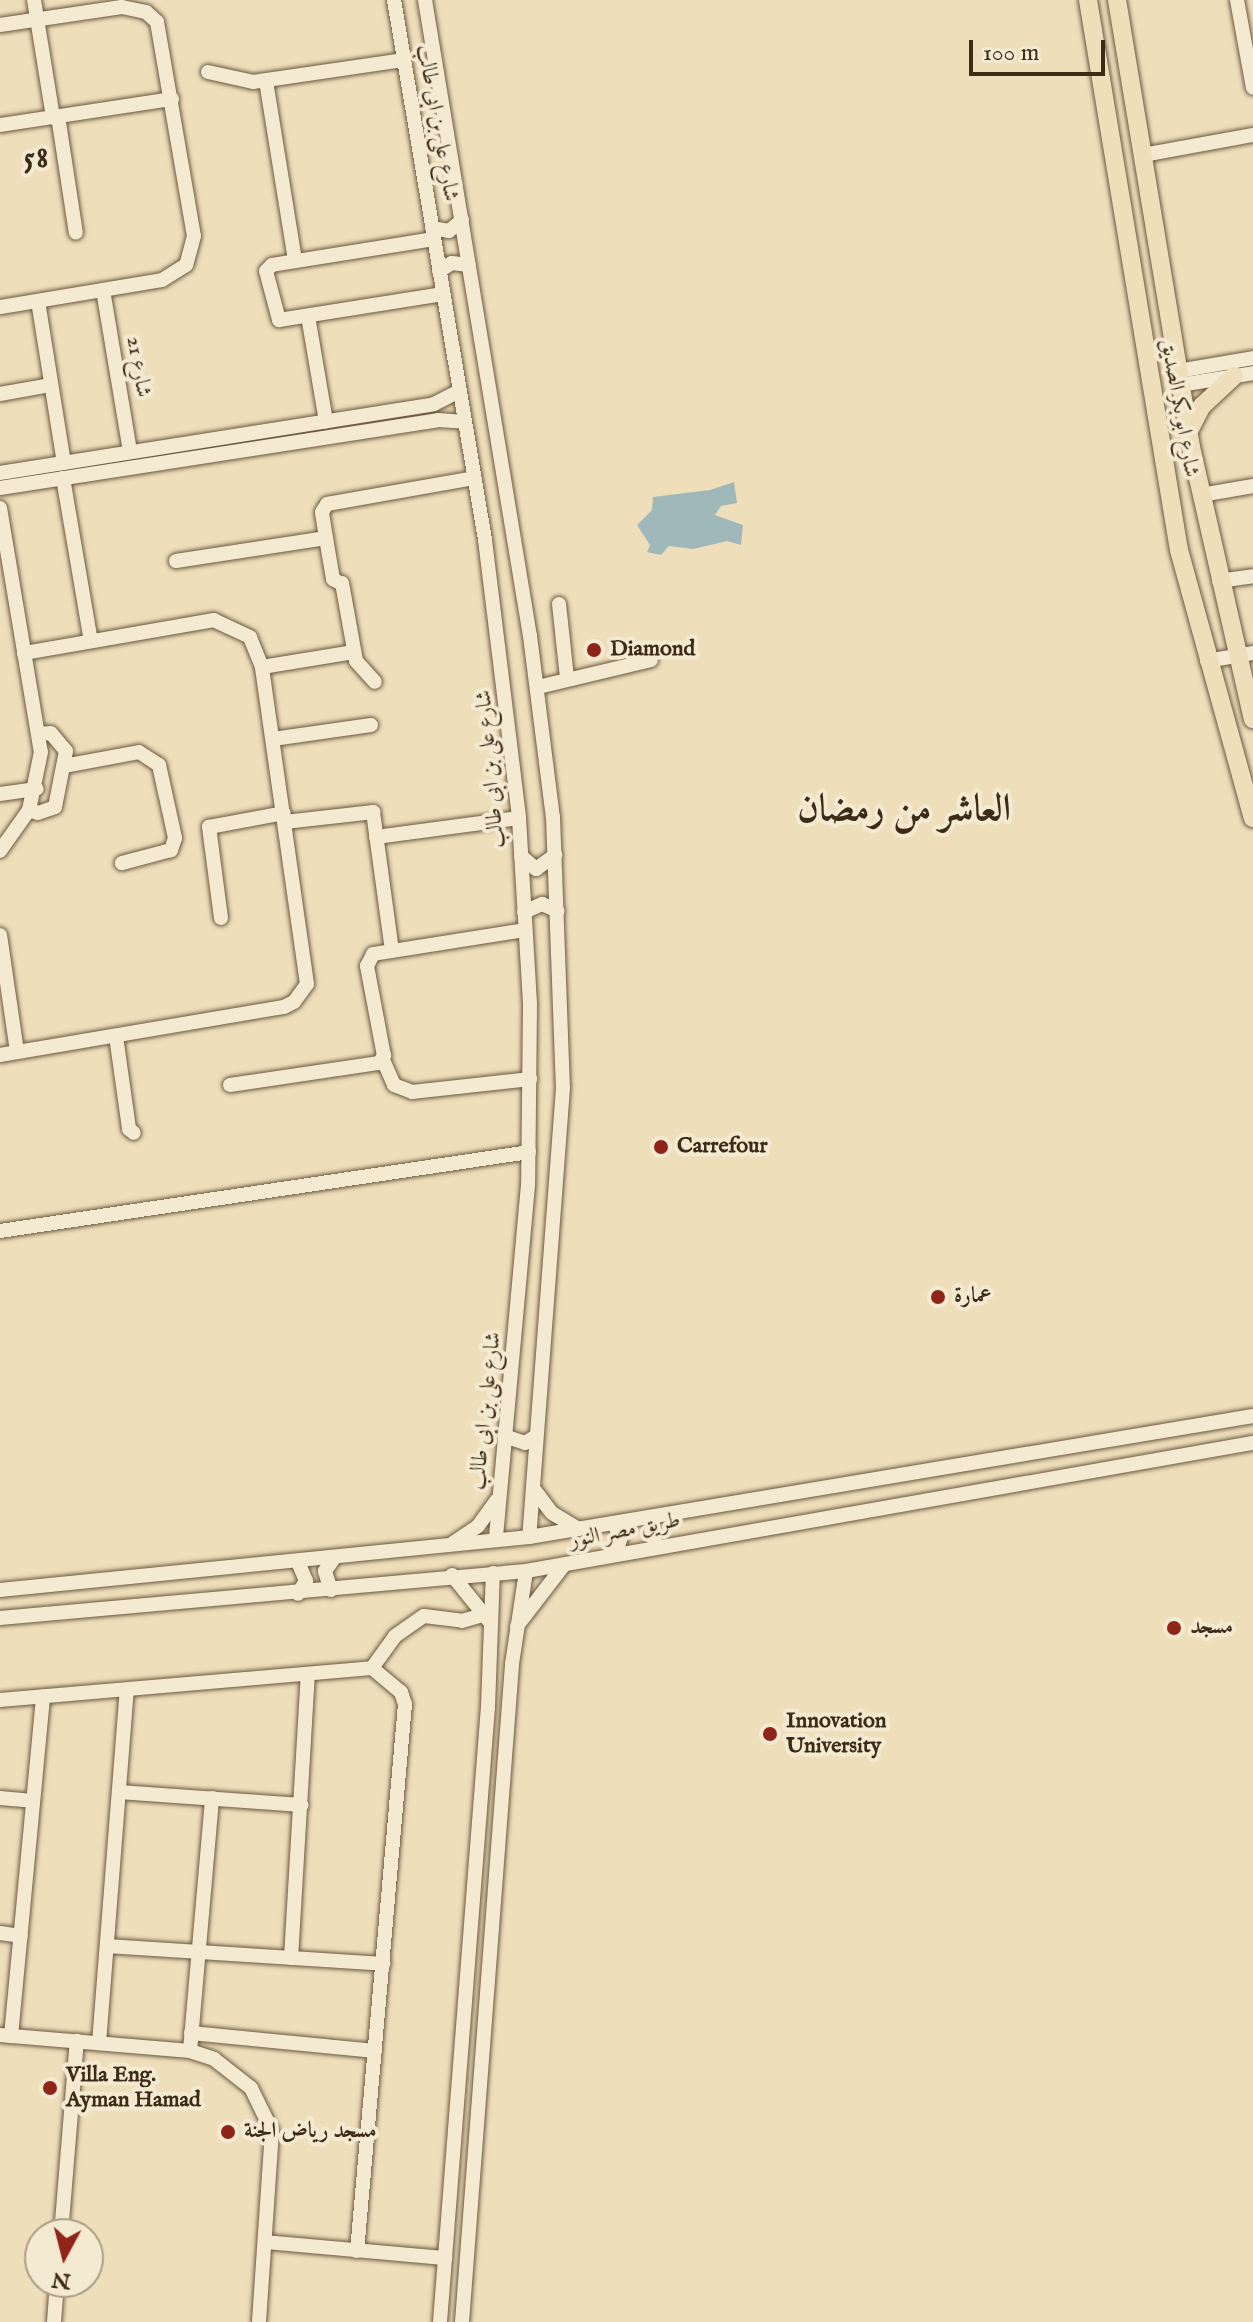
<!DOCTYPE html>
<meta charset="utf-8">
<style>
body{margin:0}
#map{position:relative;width:1253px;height:2322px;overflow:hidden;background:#eedeba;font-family:"IM FELL English",Amiri,serif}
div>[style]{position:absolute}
.water>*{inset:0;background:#9fb9bb}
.roads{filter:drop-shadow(0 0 2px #6a583f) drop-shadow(0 0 2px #6a583f)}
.minor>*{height:14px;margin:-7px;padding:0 7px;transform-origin:7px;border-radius:7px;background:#f4ead2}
.major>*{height:18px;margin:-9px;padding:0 9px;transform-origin:9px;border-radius:9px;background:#eedeba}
.dots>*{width:22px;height:22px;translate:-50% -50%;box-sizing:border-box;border:4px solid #f4ead2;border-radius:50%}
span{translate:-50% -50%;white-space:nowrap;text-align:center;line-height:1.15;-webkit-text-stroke:8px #f4ead2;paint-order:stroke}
.street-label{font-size:22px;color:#3e2b16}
.poi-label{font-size:22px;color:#3e2b16;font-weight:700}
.left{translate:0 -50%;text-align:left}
.district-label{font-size:30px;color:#3e2b16;font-weight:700;letter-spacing:2px}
.town-label{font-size:38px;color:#3e2b16;font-weight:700}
.north{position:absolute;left:24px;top:2218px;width:80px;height:80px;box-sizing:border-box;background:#f4ead2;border:2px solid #ab9e87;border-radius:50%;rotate:187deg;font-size:22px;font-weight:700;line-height:32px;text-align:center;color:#3e2b16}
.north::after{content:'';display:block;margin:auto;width:28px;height:36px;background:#8f2418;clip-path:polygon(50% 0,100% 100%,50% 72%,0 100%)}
.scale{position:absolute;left:969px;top:40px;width:136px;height:36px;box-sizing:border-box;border:4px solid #3e2b16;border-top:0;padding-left:10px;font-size:24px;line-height:28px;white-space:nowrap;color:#3e2b16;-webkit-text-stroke:6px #f4ead2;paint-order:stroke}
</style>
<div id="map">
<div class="water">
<i style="clip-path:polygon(734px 482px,737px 503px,721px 506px,715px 515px,743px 525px,741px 545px,727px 541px,693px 549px,669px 546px,661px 555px,647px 552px,650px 545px,637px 525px,652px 510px,653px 497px,710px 490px)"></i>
</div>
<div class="roads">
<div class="minor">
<i style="left:34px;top:0;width:119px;rotate:80.8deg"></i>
<i style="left:394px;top:0;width:548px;rotate:80.43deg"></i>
<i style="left:485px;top:540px;width:280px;rotate:83deg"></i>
<i style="left:519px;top:818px;width:187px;rotate:86.6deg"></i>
<i style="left:530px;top:1005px;width:180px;rotate:90.6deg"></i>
<i style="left:528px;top:1185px;width:356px;rotate:95.2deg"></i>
<i style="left:425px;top:0;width:645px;rotate:80.63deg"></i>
<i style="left:530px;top:636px;width:182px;rotate:82.8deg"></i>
<i style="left:553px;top:817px;width:271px;rotate:87.9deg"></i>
<i style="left:563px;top:1088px;width:450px;rotate:94.3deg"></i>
<i style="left:1237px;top:0;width:89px;rotate:79.7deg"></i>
<i style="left:0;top:25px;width:123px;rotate:-8.4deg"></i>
<i style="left:122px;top:7px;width:25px;rotate:12deg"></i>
<i style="left:146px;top:12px;width:15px;rotate:42deg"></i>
<i style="left:157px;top:22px;width:217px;rotate:80.2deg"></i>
<i style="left:194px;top:236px;width:30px;rotate:105deg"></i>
<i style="left:186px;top:265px;width:28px;rotate:148deg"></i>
<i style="left:162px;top:280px;width:164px;rotate:170.5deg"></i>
<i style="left:208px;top:72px;width:46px;rotate:12.5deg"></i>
<i style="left:253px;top:82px;width:153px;rotate:-8.3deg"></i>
<i style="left:266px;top:81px;width:182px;rotate:80.8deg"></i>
<i style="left:58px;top:116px;width:118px;rotate:81.3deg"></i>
<i style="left:0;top:125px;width:174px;rotate:-8.6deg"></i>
<i style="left:1143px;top:155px;width:112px;rotate:-10.3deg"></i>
<i style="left:432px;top:228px;width:17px;rotate:10deg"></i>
<i style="left:449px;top:231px;width:17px;rotate:-40deg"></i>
<i style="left:434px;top:239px;width:164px;rotate:170.9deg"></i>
<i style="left:272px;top:265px;width:8px;rotate:135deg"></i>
<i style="left:266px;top:271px;width:51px;rotate:75.1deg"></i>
<i style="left:279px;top:320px;width:166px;rotate:-9deg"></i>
<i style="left:439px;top:271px;width:15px;rotate:-32deg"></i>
<i style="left:452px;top:263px;width:17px;rotate:7deg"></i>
<i style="left:103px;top:290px;width:164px;rotate:80.5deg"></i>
<i style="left:38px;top:301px;width:164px;rotate:80.9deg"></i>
<i style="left:308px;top:316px;width:107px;rotate:80.3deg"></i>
<i style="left:1178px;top:371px;width:76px;rotate:-9.8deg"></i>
<i style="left:1180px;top:385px;width:74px;rotate:-9.3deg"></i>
<i style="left:0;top:394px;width:52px;rotate:-10deg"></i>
<i style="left:0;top:473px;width:439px;rotate:-9deg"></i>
<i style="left:434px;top:404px;width:28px;rotate:-27deg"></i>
<i style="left:63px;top:478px;width:165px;rotate:80.3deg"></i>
<i style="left:0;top:488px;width:443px;rotate:-8.8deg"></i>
<i style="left:438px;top:420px;width:27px;rotate:4deg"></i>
<i style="left:1201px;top:495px;width:53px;rotate:-9.8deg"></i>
<i style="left:0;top:508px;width:247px;rotate:80.5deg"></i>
<i style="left:41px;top:752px;width:59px;rotate:101.7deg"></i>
<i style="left:29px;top:810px;width:50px;rotate:125.3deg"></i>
<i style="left:326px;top:538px;width:26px;rotate:-99deg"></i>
<i style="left:322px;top:512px;width:9px;rotate:-58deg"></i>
<i style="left:327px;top:504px;width:149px;rotate:-10deg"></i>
<i style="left:176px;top:561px;width:152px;rotate:-8.7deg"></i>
<i style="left:326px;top:538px;width:42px;rotate:80.3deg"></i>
<i style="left:333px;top:579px;width:8px;rotate:30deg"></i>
<i style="left:1219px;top:581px;width:34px;rotate:-8deg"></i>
<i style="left:342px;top:583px;width:79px;rotate:79.8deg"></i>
<i style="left:356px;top:661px;width:28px;rotate:48deg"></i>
<i style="left:559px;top:604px;width:74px;rotate:83.8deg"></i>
<i style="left:1207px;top:661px;width:47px;rotate:-9.9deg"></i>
<i style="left:262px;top:667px;width:93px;rotate:-9.3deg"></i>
<i style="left:538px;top:687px;width:116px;rotate:-13.4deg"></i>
<i style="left:273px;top:739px;width:99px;rotate:-8.1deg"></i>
<i style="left:64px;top:766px;width:76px;rotate:-10.6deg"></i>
<i style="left:139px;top:752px;width:24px;rotate:33deg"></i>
<i style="left:159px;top:765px;width:75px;rotate:77.6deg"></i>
<i style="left:175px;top:838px;width:13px;rotate:108deg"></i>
<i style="left:171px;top:850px;width:51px;rotate:165.1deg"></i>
<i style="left:0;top:794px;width:37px;rotate:-8deg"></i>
<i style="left:29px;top:810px;width:9px;rotate:18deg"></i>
<i style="left:38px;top:813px;width:18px;rotate:-19deg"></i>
<i style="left:55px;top:807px;width:57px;rotate:-78.9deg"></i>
<i style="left:66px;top:751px;width:23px;rotate:-130deg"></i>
<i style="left:51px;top:733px;width:12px;rotate:175deg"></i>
<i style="left:285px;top:822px;width:89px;rotate:-6.5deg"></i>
<i style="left:373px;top:812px;width:140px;rotate:82.2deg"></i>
<i style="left:376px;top:837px;width:144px;rotate:-7.6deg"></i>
<i style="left:521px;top:856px;width:20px;rotate:41deg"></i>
<i style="left:536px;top:869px;width:24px;rotate:-36deg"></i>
<i style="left:524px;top:912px;width:20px;rotate:-24deg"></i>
<i style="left:542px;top:904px;width:17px;rotate:24deg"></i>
<i style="left:221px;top:918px;width:92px;rotate:-97.5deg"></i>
<i style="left:209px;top:827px;width:76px;rotate:-10.6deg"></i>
<i style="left:0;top:935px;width:118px;rotate:81.7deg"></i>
<i style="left:116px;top:1036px;width:94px;rotate:82deg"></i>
<i style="left:129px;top:1129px;width:6px;rotate:39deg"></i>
<i style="left:0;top:1055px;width:288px;rotate:-9.6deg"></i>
<i style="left:284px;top:1007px;width:11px;rotate:-27deg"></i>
<i style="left:294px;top:1002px;width:22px;rotate:-54deg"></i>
<i style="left:307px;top:984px;width:320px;rotate:-98.1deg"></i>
<i style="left:262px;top:667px;width:32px;rotate:-112deg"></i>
<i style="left:250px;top:637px;width:40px;rotate:-155deg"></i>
<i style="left:214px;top:620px;width:193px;rotate:170.1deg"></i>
<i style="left:383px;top:1060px;width:27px;rotate:66deg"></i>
<i style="left:394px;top:1085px;width:19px;rotate:21deg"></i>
<i style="left:412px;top:1092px;width:119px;rotate:-6.3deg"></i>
<i style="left:230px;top:1085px;width:151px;rotate:-8.4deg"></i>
<i style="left:379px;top:1063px;width:9px;rotate:-54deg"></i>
<i style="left:384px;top:1056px;width:92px;rotate:-100.7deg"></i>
<i style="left:367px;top:966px;width:13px;rotate:-63deg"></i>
<i style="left:373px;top:954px;width:154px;rotate:-9deg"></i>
<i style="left:0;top:1231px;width:535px;rotate:-8.49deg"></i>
<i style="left:507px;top:1437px;width:19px;rotate:18deg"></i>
<i style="left:525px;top:1443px;width:13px;rotate:-32deg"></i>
<i style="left:533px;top:1488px;width:31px;rotate:53deg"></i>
<i style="left:552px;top:1513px;width:31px;rotate:31deg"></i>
<i style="left:654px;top:1517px;width:16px;rotate:104deg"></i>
<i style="left:650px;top:1533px;width:16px;rotate:60deg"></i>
<i style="left:613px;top:1523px;width:16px;rotate:60deg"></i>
<i style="left:621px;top:1537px;width:19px;rotate:108deg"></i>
<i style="left:453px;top:1543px;width:30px;rotate:-34deg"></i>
<i style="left:478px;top:1526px;width:32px;rotate:-54deg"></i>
<i style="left:298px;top:1562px;width:21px;rotate:67deg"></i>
<i style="left:306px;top:1581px;width:15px;rotate:122deg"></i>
<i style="left:452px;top:1575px;width:59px;rotate:51.2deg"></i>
<i style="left:0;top:1590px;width:532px;rotate:-5.72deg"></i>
<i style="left:529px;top:1537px;width:734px;rotate:-9.49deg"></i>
<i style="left:331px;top:1590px;width:20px;rotate:-108deg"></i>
<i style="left:325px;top:1571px;width:16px;rotate:-55deg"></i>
<i style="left:0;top:1618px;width:528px;rotate:-5.11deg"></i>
<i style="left:526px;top:1571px;width:738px;rotate:-9.99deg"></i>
<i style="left:517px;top:1626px;width:77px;rotate:-52.4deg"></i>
<i style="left:372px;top:1668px;width:39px;rotate:-54deg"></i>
<i style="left:395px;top:1636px;width:35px;rotate:-35deg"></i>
<i style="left:424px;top:1616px;width:38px;rotate:7deg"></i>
<i style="left:462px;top:1621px;width:26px;rotate:-16deg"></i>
<i style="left:0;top:1700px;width:373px;rotate:-4.9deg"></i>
<i style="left:372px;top:1668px;width:38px;rotate:40deg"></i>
<i style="left:401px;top:1692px;width:13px;rotate:72deg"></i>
<i style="left:405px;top:1704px;width:549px;rotate:95.01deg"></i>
<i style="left:119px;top:1792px;width:183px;rotate:4.1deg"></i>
<i style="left:0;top:1798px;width:33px;rotate:5deg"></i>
<i style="left:0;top:1933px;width:21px;rotate:8deg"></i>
<i style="left:107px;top:1946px;width:277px;rotate:3.7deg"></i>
<i style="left:291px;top:1958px;width:284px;rotate:-86.6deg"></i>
<i style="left:191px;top:2033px;width:185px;rotate:5.6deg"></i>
<i style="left:0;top:2035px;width:191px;rotate:4.8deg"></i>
<i style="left:190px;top:2051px;width:25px;rotate:18deg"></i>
<i style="left:214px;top:2059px;width:47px;rotate:38.1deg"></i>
<i style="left:251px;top:2088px;width:48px;rotate:64deg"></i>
<i style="left:272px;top:2131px;width:191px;rotate:93.9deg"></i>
<i style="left:11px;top:2036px;width:341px;rotate:-84.6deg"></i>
<i style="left:99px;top:2043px;width:354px;rotate:-85.5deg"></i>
<i style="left:190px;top:2051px;width:254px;rotate:-85deg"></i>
<i style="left:61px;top:2234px;width:194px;rotate:-85.3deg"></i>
<i style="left:265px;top:2242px;width:181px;rotate:5.1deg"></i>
<i style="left:54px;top:2322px;width:40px;rotate:-85.7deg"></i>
<i style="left:440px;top:2322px;width:617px;rotate:-85.54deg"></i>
<i style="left:488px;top:1707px;width:134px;rotate:-87.9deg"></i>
<i style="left:462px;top:2322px;width:660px;rotate:-85.65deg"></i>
<i style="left:512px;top:1664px;width:94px;rotate:-81.4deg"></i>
</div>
<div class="major">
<i style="left:1088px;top:0;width:557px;rotate:80.61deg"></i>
<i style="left:1179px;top:550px;width:278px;rotate:74.6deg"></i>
<i style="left:1117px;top:0;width:453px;rotate:80.6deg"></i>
<i style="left:1191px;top:447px;width:279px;rotate:77.2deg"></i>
<i style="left:1189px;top:431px;width:28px;rotate:-63deg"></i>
<i style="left:1202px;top:406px;width:44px;rotate:-43.2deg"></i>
</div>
</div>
<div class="dots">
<i style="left:594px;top:650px;background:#8f2418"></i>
<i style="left:661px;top:1147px;background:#8f2418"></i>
<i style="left:938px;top:1297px;background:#8f2418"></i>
<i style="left:1174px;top:1628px;background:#8f2418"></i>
<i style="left:770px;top:1734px;background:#8f2418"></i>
<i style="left:50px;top:2088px;background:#8f2418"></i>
<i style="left:228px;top:2132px;background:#8f2418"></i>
</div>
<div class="street-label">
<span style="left:437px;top:123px;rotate:80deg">شارع على بن ابى طالب</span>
<span style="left:138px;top:367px;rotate:80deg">شارع 21</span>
<span style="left:1179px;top:408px;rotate:80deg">شارع ابو بكر الصديق</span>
<span style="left:491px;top:769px;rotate:-95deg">شارع على بن ابى طالب</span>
<span style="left:486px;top:1411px;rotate:-84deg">شارع على بن ابى طالب</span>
<span style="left:625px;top:1531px;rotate:-11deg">طريق مصر النور</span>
</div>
<div class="poi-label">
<span class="left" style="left:610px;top:650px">Diamond</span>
<span class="left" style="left:677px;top:1147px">Carrefour</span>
<span class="left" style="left:954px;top:1297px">عمارة</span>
<span class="left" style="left:1190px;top:1628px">مسجد</span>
<span class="left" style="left:786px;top:1734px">Innovation<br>University</span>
<span class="left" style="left:66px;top:2088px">Villa Eng.<br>Ayman Hamad</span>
<span class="left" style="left:244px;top:2132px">مسجد رياض الجنة</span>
</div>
<div class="district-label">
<span style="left:37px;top:159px">58</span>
</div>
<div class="town-label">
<span style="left:904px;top:811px">العاشر من رمضان</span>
</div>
<div class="north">N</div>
<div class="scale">100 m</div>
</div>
